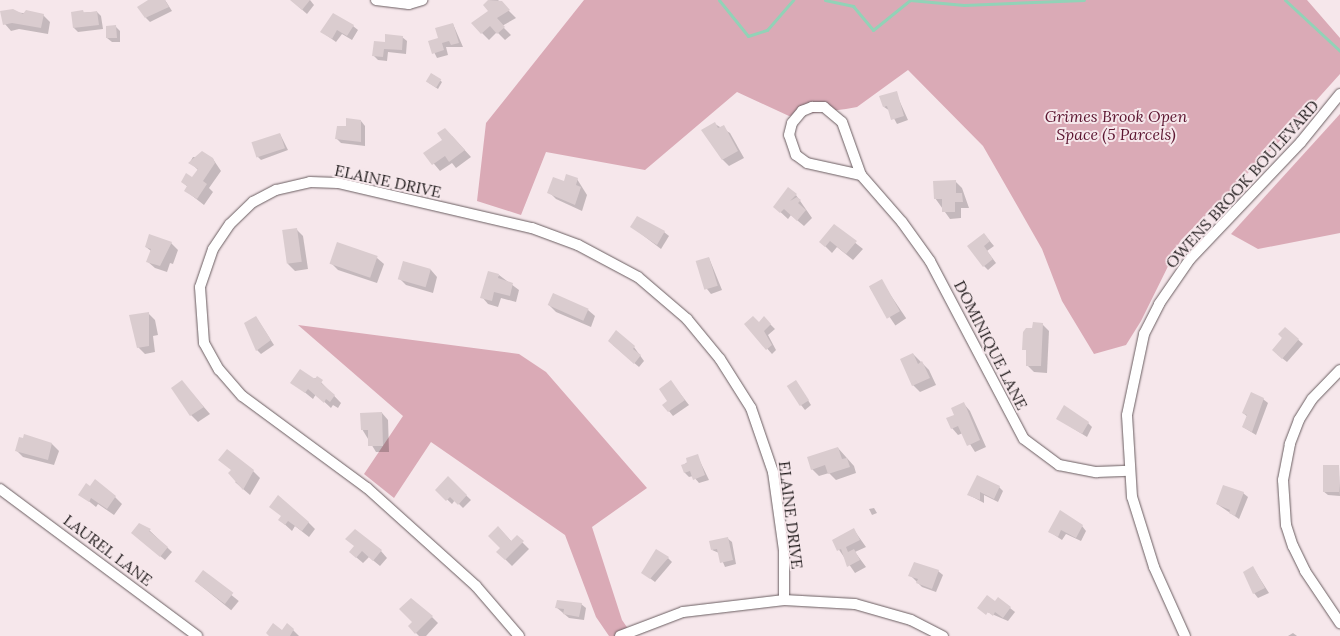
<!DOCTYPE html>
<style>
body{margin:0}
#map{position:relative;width:1340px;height:636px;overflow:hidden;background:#f6e7eb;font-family:Lora,serif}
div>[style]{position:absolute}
.green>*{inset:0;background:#daaab6}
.shadow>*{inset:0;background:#0003;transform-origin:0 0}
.stream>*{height:3px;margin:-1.5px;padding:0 1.5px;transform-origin:1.5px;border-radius:1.5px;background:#92d2b7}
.building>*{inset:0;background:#dacccf;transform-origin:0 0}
.roads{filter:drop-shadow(0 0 1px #6a5e61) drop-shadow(0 0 1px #6a5e61)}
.minor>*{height:10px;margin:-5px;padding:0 5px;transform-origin:5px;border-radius:5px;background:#fff}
span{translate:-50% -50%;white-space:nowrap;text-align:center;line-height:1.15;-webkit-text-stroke:4px #f6e7eb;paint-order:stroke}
.park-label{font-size:16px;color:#5b142f;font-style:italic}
.street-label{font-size:16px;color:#211c1d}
</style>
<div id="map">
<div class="green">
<i style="clip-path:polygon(584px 0,1307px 0,1340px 38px,1340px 74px,1276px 145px,1181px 240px,1141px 321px,1126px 345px,1094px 354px,1062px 301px,1042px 249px,983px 146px,908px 70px,857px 107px,846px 109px,789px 116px,737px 92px,645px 170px,546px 152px,521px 215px,477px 201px,486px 123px)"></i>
<i style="clip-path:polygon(1340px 114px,1340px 233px,1258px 249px,1231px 234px)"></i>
<i style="clip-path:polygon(298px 325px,519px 354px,546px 372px,647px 488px,592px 527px,622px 620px,633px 636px,609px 636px,596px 617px,565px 535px,431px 442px,394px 498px,364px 474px,403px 416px)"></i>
</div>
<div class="shadow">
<i style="clip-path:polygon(151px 0,165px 0,172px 11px,150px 22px,146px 18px)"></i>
<i style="clip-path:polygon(291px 0,310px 0,314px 5px,307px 14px)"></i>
<i style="clip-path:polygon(490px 0,498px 0,516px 18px,502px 26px,511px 35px,505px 40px,497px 32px,489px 40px,473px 24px,490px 11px,484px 5px)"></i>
<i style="clip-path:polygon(3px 11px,43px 15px,50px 22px,48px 34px,19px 29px,11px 31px,5px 24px)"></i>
<i style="clip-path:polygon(97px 12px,101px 16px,103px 29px,78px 32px,74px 28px,72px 13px)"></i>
<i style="clip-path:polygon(453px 24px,463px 47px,446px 47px,448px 55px,437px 58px,429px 42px,440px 39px)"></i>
<i style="clip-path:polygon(115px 26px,120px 31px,120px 42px,112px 42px,107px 38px)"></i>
<i style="clip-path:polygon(353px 26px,358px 30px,352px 40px,342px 34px,336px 42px,322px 32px)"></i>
<i style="clip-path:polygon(402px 37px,407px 41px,406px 54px,388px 52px,387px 61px,378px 60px,374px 56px,386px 43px)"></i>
<i style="clip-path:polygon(432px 74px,442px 82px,438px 89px,429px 83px)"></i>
<i style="clip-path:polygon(896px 93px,908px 120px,897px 124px,890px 111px,884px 107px)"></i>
<i style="clip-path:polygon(361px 121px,365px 126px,365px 146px,341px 143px,337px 139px,347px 128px)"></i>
<i style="clip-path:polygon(715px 124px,730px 133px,744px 158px,729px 166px,722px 159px)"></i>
<i style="clip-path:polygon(280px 134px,288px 150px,261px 160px,257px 156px)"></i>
<i style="clip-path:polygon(452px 136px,471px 157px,456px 168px,452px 163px,440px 171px,425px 153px)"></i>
<i style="clip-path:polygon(193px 157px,213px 159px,221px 171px,209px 188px,213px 192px,204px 205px,186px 191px,188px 187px,182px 182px,193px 178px,198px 170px,190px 162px)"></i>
<i style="clip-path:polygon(577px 179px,587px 195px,582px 211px,556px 199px,549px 192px)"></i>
<i style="clip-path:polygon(955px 181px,962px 188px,969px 208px,961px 208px,961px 218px,950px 219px,935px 198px)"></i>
<i style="clip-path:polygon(796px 195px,812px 218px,804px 226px,791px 215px,788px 219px,775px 207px)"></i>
<i style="clip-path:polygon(834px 226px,863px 249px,853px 260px,837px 247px,832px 253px,821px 242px)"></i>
<i style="clip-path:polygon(632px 227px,664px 232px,669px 236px,661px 249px)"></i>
<i style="clip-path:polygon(296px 229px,303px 236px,308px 269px,295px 271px,288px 264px)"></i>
<i style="clip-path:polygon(984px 234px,994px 246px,987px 251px,996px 263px,988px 270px,984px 266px)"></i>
<i style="clip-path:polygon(171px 243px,178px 250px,173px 264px,170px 263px,167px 272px,155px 268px,148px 262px,151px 251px,146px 247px)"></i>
<i style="clip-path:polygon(377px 258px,384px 264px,377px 283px,338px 270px,331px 263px)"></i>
<i style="clip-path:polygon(709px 258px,722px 290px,711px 294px,707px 289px)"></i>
<i style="clip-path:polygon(404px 262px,431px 270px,437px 277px,433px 293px,406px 285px,399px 278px)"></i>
<i style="clip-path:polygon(499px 275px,519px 290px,516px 302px,501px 298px,498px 307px,488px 304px,482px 297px)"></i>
<i style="left:881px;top:281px;width:45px;height:13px;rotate:56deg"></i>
<i style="clip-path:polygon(549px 305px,588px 310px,595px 316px,591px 327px,556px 312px)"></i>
<i style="clip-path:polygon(148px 313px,155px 320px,158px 335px,153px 336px,155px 352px,145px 354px,138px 347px)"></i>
<i style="clip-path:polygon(256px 317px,274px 345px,261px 354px,257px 350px)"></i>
<i style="clip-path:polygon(764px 318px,775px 329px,768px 335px,776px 350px,772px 354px,746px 325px,759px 323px)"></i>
<i style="clip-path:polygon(1042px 324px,1049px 331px,1047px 373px,1034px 372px,1027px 365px,1025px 332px)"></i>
<i style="clip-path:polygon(1285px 328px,1303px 344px,1287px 362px,1277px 354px)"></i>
<i style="clip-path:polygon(613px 345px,634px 347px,644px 361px,639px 367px)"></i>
<i style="clip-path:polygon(913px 354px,929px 370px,936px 385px,920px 392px,913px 385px)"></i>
<i style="clip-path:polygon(317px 378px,341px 403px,338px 408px,333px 405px,331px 408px,316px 394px,313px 399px,292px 382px)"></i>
<i style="clip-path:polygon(796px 381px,811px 405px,805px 410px,801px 405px)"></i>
<i style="clip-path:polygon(182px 382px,210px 414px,198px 422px,191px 415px)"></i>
<i style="clip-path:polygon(671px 382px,689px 405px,673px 416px,664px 405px,669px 402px)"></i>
<i style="clip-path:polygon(1263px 399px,1268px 403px,1256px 435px,1243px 427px,1248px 417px,1243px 413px)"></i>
<i style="clip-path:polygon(964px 404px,970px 411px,986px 447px,975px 452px,963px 433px,958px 435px,952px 428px)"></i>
<i style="clip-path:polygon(382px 413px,388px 420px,389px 452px,376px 452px,362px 429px)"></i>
<i style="clip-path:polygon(1058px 419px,1088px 423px,1092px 427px,1087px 437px)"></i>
<i style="clip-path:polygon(25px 436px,52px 444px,59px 451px,54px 465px,23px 457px,16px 450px)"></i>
<i style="clip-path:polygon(838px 448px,854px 466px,856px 473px,836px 480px,829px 473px,819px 476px,812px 469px)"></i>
<i style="clip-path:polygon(697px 455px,709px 480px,699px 483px,693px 476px,689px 477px,685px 473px,682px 466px)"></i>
<i style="clip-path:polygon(1339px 467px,1340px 496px,1328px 495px,1323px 491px)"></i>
<i style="clip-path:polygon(253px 471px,260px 478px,250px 495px,235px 482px)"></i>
<i style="clip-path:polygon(448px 478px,471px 500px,463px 508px,455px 500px,452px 504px,437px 490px)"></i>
<i style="clip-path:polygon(999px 487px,1003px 491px,998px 502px,984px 495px,984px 503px,969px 495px)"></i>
<i style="clip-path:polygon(1243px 493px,1248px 497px,1239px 519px,1217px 504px)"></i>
<i style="clip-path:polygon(80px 494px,115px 497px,122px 504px,114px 515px,98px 504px,96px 507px)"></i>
<i style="clip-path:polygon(874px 508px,877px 513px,872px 515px,869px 509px)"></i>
<i style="clip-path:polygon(280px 520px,308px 522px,315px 529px,309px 537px,295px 526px,292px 531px)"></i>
<i style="clip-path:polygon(1082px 526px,1086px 531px,1081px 541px,1066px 534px,1062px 540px,1050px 532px)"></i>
<i style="clip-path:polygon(498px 527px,512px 542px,517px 537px,529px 549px,512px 566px,498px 552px,502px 548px)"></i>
<i style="clip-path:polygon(148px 529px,172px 552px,165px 560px,137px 537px)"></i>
<i style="clip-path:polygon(854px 530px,866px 547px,855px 552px,866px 567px,855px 573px,833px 541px)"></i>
<i style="clip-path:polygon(727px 538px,732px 542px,736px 564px,725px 567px,719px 553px,712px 550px)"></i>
<i style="clip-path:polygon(355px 546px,381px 551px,387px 558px,380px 566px,369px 557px,363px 563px,350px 552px)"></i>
<i style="clip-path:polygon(668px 558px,672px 562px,655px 582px,643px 573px)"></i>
<i style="clip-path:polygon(1253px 568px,1269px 593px,1258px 598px,1254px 593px)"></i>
<i style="clip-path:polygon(938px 571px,943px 575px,936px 592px,922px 587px,910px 575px)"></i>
<i style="left:203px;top:572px;width:46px;height:12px;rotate:39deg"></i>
<i style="clip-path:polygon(581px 604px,586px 608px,584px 620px,569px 618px,556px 607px)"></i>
<i style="clip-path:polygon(978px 608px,1010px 608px,1015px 612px,1008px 621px)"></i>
<i style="clip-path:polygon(432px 617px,438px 623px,426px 636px,419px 636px,409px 626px)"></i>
<i style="clip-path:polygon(293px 630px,299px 636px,270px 636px,282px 632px)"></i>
<i style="clip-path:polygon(1293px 633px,1297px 636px,1288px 636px)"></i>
</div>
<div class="stream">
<i style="left:719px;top:0;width:46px;rotate:51.1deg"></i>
<i style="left:748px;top:36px;width:20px;rotate:-18deg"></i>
<i style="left:767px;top:30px;width:40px;rotate:-49deg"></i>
<i style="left:825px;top:0;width:29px;rotate:12deg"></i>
<i style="left:853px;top:6px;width:31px;rotate:50deg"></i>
<i style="left:873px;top:30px;width:48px;rotate:-39deg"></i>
<i style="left:910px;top:0;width:54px;rotate:5.3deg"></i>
<i style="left:964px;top:5px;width:120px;rotate:-2.4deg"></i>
<i style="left:1285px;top:0;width:75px;rotate:42.8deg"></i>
</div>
<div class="building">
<i style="clip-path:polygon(148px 0,165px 0,169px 7px,145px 18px,137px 7px)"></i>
<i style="clip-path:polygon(290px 0,310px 0,302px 10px)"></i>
<i style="clip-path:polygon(488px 0,502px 1px,510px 10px,497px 18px,505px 27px,497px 34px,490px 26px,481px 34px,471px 23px,488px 11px,483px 5px)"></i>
<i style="clip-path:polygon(13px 9px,23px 14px,26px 10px,44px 14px,41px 28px,12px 23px,3px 25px,0 11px)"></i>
<i style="clip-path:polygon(83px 10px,84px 13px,97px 11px,99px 25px,73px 28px,71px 12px)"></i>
<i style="clip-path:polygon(333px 13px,354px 25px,347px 36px,337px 30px,332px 39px,320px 32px)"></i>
<i style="clip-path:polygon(453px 23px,459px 43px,451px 45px,449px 41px,442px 43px,444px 50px,432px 54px,428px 41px,438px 38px,435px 28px)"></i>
<i style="clip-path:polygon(116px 25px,117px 38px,106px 38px,106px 26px)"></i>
<i style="clip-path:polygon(385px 34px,403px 36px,402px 50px,384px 49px,383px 57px,372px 56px,374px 41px,385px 42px)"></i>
<i style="left:431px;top:73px;width:12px;height:10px;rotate:31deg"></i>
<i style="clip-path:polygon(897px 91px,904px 116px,891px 120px,887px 106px,883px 107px,879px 96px)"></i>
<i style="clip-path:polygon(346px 118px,361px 120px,361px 142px,335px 139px,337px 126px,346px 126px)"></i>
<i style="clip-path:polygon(715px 122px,718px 128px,724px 125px,738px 151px,722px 160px,701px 130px)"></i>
<i style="clip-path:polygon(445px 128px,465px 150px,449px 162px,445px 156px,432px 165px,423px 153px,442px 140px,437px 133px)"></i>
<i style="left:280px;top:133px;width:16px;height:30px;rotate:72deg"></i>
<i style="clip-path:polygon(202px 151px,213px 158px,215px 163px,203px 181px,207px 184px,197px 199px,184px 191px,187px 186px,181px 182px,186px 173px,192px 177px,198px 169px,188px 163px)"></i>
<i style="clip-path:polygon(566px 174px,578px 178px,576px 185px,581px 187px,575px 205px,547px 193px,553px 177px,564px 181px)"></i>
<i style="clip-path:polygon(956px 180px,956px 193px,962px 193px,963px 202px,955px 202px,955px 212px,942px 212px,942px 199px,934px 199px,933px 181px)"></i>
<i style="clip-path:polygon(788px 187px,797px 194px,790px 201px,797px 197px,801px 200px,798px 203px,806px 210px,797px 221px,784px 209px,780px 213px,773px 207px)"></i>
<i style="clip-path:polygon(637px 216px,665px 231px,657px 245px,630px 227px)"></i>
<i style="clip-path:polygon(834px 224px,857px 241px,846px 254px,830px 241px,825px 247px,819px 242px)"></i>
<i style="left:297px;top:228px;width:34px;height:15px;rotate:82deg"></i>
<i style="clip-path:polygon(984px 233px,990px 241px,984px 246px,993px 259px,983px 267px,967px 246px)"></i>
<i style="clip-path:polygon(149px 234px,172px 242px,160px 266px,146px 262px,151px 249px,145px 247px)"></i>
<i style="left:337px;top:242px;width:43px;height:23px;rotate:19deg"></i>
<i style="left:709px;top:257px;width:30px;height:14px;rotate:73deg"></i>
<i style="left:403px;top:261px;width:29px;height:19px;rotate:16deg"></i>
<i style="clip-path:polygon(488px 271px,499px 274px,498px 278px,513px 283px,510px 296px,494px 292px,492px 301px,480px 298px)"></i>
<i style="left:882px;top:279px;width:37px;height:15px;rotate:61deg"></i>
<i style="left:553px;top:293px;width:39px;height:13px;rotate:24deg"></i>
<i style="clip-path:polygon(149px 312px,149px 346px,137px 348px,129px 315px)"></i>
<i style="clip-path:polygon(256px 316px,271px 340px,256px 351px,244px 323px)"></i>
<i style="clip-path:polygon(753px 316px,759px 322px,764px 316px,771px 324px,764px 331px,772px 345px,766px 350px,744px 324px)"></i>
<i style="clip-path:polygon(1033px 322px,1043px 323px,1041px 366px,1026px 366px,1026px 350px,1022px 350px,1023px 332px,1026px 328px,1032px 328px)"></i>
<i style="clip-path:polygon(1285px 327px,1299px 339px,1282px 359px,1272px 350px,1282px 338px,1278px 334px)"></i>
<i style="clip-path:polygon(616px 330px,635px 346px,633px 349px,641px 355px,634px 364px,608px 341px)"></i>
<i style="clip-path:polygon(913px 353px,918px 364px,922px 361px,930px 378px,912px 386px,900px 359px)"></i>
<i style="clip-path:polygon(300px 369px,315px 379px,317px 376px,323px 380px,321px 383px,335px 395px,330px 402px,326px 399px,324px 403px,308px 389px,305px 393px,290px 383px)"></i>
<i style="clip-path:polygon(182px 380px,204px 407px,190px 416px,171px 388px)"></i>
<i style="clip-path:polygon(671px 380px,685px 400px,668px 412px,662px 405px,667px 401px,659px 389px)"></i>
<i style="left:796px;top:380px;width:24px;height:11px;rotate:57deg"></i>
<i style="clip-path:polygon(1251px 392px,1264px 398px,1252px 432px,1242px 427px,1247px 415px,1242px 413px)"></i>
<i style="clip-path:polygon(964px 402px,980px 440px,967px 446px,958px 426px,951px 429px,946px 418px,954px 415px,951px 408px)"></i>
<i style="clip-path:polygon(1064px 405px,1089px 422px,1082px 434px,1056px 419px)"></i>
<i style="clip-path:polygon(382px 412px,383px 446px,368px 446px,368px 430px,361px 430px,360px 413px)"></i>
<i style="clip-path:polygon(24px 434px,52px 443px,48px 460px,15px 451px,19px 437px,23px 438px)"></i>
<i style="clip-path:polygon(838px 447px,842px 459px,847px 458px,850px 467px,828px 474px,825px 465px,811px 470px,807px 457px)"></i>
<i style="clip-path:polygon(227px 449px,254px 470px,243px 490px,228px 473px,231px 470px,218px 460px)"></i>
<i style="clip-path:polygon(698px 454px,705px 475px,693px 480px,690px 471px,684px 473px,681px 465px,687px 463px,686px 458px)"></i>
<i style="left:1323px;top:465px;width:16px;height:27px"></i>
<i style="clip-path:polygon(977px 475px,1000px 486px,994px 499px,980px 492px,980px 500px,967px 495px)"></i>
<i style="clip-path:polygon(448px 476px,467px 495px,458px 505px,450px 497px,446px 501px,435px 490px)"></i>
<i style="clip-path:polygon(95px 479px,116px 496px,107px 509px,91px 498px,89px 502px,78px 495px,86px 483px,90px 486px)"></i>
<i style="clip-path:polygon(1223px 485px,1244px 492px,1235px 516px,1229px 513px,1230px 510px,1216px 504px)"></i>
<i style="clip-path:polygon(278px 495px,309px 522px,302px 531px,288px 521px,285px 525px,278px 520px,281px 516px,269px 507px)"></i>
<i style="clip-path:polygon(1060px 510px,1083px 525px,1076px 538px,1061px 530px,1058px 537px,1048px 532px)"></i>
<i style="clip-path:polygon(139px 523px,151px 529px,149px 531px,168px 547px,160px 557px,131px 533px)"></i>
<i style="clip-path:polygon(498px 526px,511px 541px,517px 535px,524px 541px,505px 560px,496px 552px,500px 548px,488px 536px)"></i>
<i style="clip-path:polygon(854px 528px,860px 540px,846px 547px,848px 552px,854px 549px,860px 560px,847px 567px,841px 549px,837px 551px,832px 540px)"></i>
<i style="clip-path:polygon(355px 529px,382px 550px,373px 561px,362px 551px,356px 558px,349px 552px,354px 546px,345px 539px)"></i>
<i style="clip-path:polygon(728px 537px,733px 560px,720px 563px,717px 549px,711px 550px,709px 541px)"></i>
<i style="clip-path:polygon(656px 549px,669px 557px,650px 579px,641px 573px)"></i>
<i style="clip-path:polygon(914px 562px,939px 570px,932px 589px,916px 583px,918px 579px,908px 576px)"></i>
<i style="clip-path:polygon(1253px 566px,1265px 588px,1253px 594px,1243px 572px)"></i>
<i style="left:203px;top:570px;width:38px;height:14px;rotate:37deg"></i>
<i style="clip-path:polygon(987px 595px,995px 601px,998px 597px,1011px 607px,1003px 618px,995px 612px,993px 616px,988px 612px,986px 615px,977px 608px)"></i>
<i style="clip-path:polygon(411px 598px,433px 616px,415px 634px,408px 626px,412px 622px,399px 609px)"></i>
<i style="clip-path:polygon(557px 600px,582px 603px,579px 617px,563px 614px,564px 609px,555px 608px)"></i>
<i style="clip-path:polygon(273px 623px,282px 630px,287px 623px,294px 629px,290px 636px,269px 636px,266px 633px)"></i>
</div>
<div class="roads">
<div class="minor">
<i style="left:376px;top:0;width:33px;rotate:7deg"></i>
<i style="left:409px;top:4px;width:14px;rotate:-17deg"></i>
<i style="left:861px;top:175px;width:55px;rotate:-167.5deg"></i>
<i style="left:807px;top:163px;width:14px;rotate:-144deg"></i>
<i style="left:796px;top:155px;width:21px;rotate:-109deg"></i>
<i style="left:789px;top:135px;width:12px;rotate:-76deg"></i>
<i style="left:792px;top:123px;width:16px;rotate:-50deg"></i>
<i style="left:802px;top:111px;width:11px;rotate:-22deg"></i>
<i style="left:812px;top:107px;width:12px"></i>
<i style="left:824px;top:107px;width:23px;rotate:40deg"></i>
<i style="left:842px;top:122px;width:56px;rotate:70.3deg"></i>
<i style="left:861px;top:175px;width:62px;rotate:48.9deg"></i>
<i style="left:902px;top:222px;width:48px;rotate:54.3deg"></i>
<i style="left:930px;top:261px;width:201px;rotate:62.2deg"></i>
<i style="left:1024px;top:439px;width:44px;rotate:36.6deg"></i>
<i style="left:1059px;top:465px;width:38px;rotate:11deg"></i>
<i style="left:1096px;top:472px;width:33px;rotate:-2deg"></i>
<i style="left:1340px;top:370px;width:40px;rotate:134deg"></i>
<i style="left:1312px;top:399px;width:25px;rotate:122deg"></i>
<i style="left:1299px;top:420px;width:26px;rotate:111deg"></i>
<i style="left:1290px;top:444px;width:37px;rotate:101deg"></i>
<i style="left:1283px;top:480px;width:45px;rotate:86.2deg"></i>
<i style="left:1286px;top:525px;width:22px;rotate:72deg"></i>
<i style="left:1293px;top:546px;width:28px;rotate:64deg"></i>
<i style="left:1305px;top:571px;width:63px;rotate:56.1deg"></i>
<i style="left:0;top:489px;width:246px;rotate:36.7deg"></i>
<i style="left:519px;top:636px;width:66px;rotate:-130.7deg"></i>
<i style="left:476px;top:586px;width:147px;rotate:-138deg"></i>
<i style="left:367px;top:488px;width:155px;rotate:-143.6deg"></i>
<i style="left:242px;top:396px;width:35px;rotate:-131deg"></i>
<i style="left:219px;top:370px;width:31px;rotate:-119deg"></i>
<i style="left:204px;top:343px;width:56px;rotate:-94.1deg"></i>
<i style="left:200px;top:287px;width:40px;rotate:-71.1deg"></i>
<i style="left:213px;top:249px;width:30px;rotate:-56deg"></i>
<i style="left:230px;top:224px;width:32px;rotate:-44deg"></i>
<i style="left:253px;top:202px;width:26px;rotate:-28deg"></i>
<i style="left:276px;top:190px;width:35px;rotate:-13deg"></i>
<i style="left:310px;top:182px;width:28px;rotate:2deg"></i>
<i style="left:338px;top:183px;width:199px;rotate:13.1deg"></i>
<i style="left:532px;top:228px;width:49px;rotate:20.3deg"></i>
<i style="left:578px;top:245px;width:68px;rotate:28.1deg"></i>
<i style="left:638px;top:277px;width:65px;rotate:40.6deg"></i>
<i style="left:687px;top:319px;width:52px;rotate:50.5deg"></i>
<i style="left:720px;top:359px;width:58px;rotate:57.7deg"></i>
<i style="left:751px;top:408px;width:68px;rotate:71deg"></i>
<i style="left:773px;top:472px;width:79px;rotate:82deg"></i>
<i style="left:784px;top:550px;width:50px;rotate:90deg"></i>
<i style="left:620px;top:636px;width:67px;rotate:-20.9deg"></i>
<i style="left:683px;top:612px;width:102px;rotate:-6.8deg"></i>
<i style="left:784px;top:600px;width:71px;rotate:3.2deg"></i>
<i style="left:855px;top:604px;width:58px;rotate:15.9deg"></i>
<i style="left:911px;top:620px;width:36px;rotate:27deg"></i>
<i style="left:1185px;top:636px;width:76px;rotate:-114.2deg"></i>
<i style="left:1154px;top:567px;width:73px;rotate:-107.4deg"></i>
<i style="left:1132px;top:497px;width:82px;rotate:-93.5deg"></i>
<i style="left:1127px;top:415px;width:83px;rotate:-78.1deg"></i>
<i style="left:1144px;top:334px;width:34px;rotate:-63deg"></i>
<i style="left:1159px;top:304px;width:55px;rotate:-55.4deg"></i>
<i style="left:1190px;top:259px;width:161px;rotate:-46.5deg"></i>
<i style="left:1301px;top:142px;width:62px;rotate:-50.9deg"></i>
</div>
</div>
<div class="park-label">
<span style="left:1116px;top:125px">Grimes Brook Open<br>Space (5 Parcels)</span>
</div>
<div class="street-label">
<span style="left:388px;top:181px;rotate:12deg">ELAINE DRIVE</span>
<span style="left:1242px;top:184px;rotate:-48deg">OWENS BROOK BOULEVARD</span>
<span style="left:991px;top:345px;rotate:63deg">DOMINIQUE LANE</span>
<span style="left:791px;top:515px;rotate:83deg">ELAINE DRIVE</span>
<span style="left:108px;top:550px;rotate:37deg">LAUREL LANE</span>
</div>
</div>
